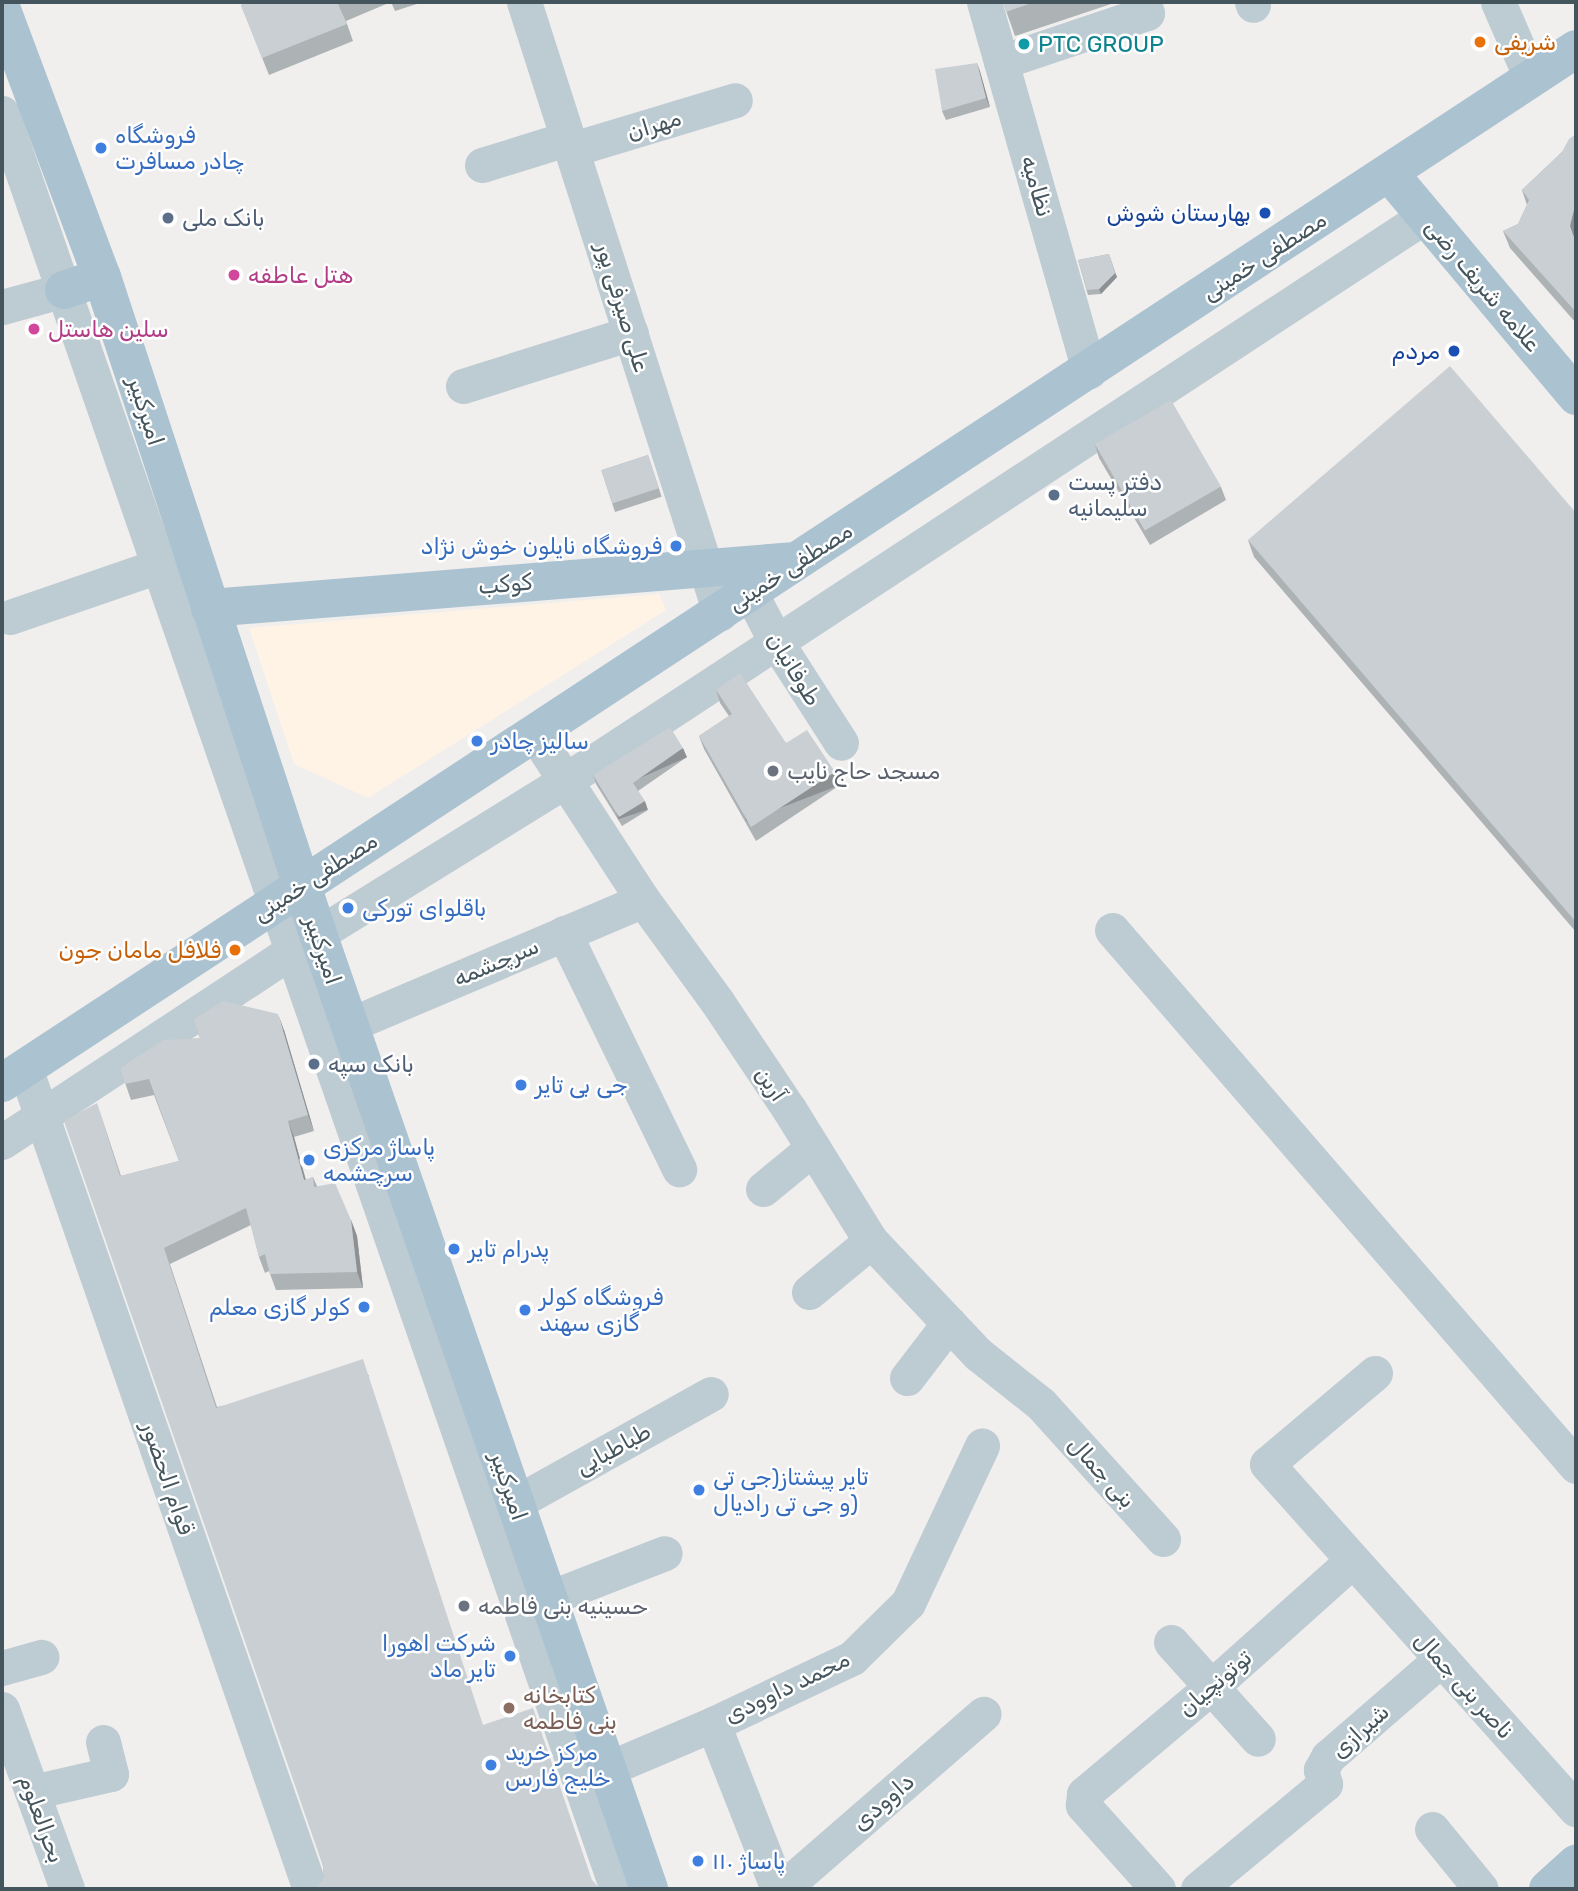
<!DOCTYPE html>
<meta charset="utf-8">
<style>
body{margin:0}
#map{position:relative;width:1578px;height:1891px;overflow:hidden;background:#f1eeee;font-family:Rubik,Cairo,sans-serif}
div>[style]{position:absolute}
.commercial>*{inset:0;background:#fef3e5}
.minor>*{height:35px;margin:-17.5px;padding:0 17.5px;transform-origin:17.5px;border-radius:17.5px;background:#bdcbd2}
.major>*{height:38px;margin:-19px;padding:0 19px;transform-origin:19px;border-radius:19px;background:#abc2d0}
.wall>*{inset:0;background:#adb2b5;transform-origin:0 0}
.shaded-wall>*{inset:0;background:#8d9194;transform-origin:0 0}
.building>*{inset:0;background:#c9cfd3;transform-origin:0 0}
.dots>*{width:19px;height:19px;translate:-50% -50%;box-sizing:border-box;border:4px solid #fff;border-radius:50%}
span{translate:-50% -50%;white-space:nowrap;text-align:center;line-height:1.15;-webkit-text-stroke:5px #fff;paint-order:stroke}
.food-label{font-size:23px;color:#c56008}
.left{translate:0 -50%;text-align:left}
.right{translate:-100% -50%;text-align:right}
.culture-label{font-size:23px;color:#0d838f}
.street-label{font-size:23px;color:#44555d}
.shop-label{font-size:23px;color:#366cbe}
.transit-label{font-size:23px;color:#164399}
.service-label{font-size:23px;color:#4e5e75}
.hotel-label{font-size:23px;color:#b23c85}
.worship-label{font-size:23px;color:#5b616d}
.education-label{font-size:23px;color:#785e54}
.frame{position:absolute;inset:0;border:4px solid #44555d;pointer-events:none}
</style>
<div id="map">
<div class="commercial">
<i style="clip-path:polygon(659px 594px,666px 610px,368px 798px,294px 764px,249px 628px)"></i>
</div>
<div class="minor">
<i style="left:524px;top:2px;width:642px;rotate:72.21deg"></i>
<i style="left:984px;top:2px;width:384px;rotate:74.1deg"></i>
<i style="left:1252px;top:2px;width:3px;rotate:72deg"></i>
<i style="left:1498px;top:2px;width:83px;rotate:66.5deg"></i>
<i style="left:1001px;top:62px;width:154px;rotate:-18.6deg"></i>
<i style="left:1147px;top:13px;width:12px;rotate:-110deg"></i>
<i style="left:2px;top:113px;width:1879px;rotate:70.9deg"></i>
<i style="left:573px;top:149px;width:169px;rotate:-16.8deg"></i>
<i style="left:482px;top:165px;width:91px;rotate:-17.2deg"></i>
<i style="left:2px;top:307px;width:64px;rotate:-15.3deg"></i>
<i style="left:463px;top:386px;width:176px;rotate:-17.5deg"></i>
<i style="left:750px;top:592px;width:54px;rotate:62.5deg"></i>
<i style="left:775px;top:640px;width:122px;rotate:57.3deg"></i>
<i style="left:10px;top:617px;width:157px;rotate:-19deg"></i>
<i style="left:535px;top:734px;width:198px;rotate:57deg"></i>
<i style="left:643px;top:900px;width:127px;rotate:53.9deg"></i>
<i style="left:718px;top:1003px;width:128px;rotate:56.2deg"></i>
<i style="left:789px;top:1109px;width:155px;rotate:58.2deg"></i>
<i style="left:871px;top:1241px;width:156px;rotate:46.6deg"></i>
<i style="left:978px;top:1354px;width:80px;rotate:38.4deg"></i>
<i style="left:1041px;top:1404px;width:182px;rotate:47.9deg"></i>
<i style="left:1112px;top:930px;width:709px;rotate:49.12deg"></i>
<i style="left:564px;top:933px;width:263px;rotate:64deg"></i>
<i style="left:349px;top:1025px;width:319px;rotate:-23deg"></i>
<i style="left:25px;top:1068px;width:869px;rotate:70.86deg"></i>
<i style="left:2px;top:1142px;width:378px;rotate:-33.4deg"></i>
<i style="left:318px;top:934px;width:292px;rotate:-31.8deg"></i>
<i style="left:566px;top:780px;width:1028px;rotate:-33.29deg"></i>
<i style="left:763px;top:1189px;width:65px;rotate:-39.4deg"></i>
<i style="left:809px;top:1292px;width:80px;rotate:-39.4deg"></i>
<i style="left:1375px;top:1373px;width:141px;rotate:139.9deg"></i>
<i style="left:1267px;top:1464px;width:463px;rotate:48.2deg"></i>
<i style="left:907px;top:1378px;width:69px;rotate:-52.6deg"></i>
<i style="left:515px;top:1503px;width:224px;rotate:-29.1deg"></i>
<i style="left:549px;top:1598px;width:124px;rotate:-21.2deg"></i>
<i style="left:1171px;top:1642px;width:130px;rotate:48.1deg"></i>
<i style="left:2px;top:1668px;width:41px;rotate:-15.8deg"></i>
<i style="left:2px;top:1709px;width:191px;rotate:70.1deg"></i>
<i style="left:713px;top:1724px;width:177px;rotate:68.5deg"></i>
<i style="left:607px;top:1769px;width:115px;rotate:-23deg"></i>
<i style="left:713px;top:1724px;width:154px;rotate:-25.4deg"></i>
<i style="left:852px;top:1658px;width:78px;rotate:-44.5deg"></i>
<i style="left:908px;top:1603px;width:174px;rotate:-64.8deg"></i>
<i style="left:32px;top:1792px;width:81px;rotate:-12.8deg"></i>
<i style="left:111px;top:1774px;width:33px;rotate:-104deg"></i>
<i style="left:1432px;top:1829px;width:77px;rotate:50.8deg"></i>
<i style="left:782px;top:1889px;width:267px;rotate:-41deg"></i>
<i style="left:1158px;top:1889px;width:113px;rotate:-131.8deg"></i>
<i style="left:1083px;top:1805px;width:11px;rotate:-85deg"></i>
<i style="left:1084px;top:1794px;width:166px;rotate:-40.1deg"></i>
<i style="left:1211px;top:1687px;width:189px;rotate:-41.8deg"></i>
<i style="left:1198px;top:1889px;width:165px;rotate:-39.6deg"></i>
<i style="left:1325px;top:1784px;width:15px;rotate:-106deg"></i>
<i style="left:1321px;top:1770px;width:15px;rotate:-62deg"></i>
<i style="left:1328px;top:1757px;width:150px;rotate:-40.9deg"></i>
</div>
<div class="major">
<i style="left:2px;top:10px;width:285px;rotate:69.5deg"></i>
<i style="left:102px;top:277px;width:692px;rotate:71.8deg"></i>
<i style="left:318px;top:934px;width:1011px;rotate:70.88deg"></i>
<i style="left:1390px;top:174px;width:290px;rotate:50deg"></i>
<i style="left:64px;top:290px;width:40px;rotate:-18.9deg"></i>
<i style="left:210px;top:608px;width:587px;rotate:-4.59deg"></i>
<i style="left:2px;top:1083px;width:1883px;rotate:-33.3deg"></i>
<i style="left:1548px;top:1889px;width:38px;rotate:-42deg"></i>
</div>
<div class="wall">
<i style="clip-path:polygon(249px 2px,423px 2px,395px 11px,391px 2px,346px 21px,353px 41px,269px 75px,241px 5px)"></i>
<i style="clip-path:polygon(1003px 2px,1117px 2px,1015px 36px)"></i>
<i style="clip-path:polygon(977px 63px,990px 107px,946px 120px,942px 111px)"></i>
<i style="clip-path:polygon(1576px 134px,1576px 323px,1510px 248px,1503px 231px,1518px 224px,1527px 205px,1522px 190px,1562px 152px)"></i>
<i style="clip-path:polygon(1109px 254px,1117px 277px,1101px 294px,1088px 295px,1078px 260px)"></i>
<i style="clip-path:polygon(1095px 445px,1221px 487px,1226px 500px,1150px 545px,1099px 458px)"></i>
<i style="left:648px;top:455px;width:44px;height:49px;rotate:72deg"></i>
<i style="clip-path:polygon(1576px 513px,1576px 932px,1254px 557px,1248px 540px)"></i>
<i style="clip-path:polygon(716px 690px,786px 743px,835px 772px,840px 785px,756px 841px,704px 749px,699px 736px,729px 716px,720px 703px)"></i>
<i style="clip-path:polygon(687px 757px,638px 791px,648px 810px,622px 826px,596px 784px,593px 775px)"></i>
<i style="clip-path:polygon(193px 1020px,284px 1030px,314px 1131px,294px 1137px,306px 1180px,313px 1177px,317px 1186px,351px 1220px,357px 1236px,363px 1288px,276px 1290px,269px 1271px,265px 1273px,259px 1257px,251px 1225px,170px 1264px,217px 1407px,369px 1375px,324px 1877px,323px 1866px,97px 1103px,121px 1176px,179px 1161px,154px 1095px,131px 1100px,120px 1068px,200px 1038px)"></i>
</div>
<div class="shaded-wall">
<i style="clip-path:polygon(977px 63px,980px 71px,990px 107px,986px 98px)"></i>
<i style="clip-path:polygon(1576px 201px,1576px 245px,1570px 226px)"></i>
<i style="clip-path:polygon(1115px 273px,1117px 277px,1101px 294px,1099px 289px)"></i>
<i style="left:683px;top:748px;width:10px;height:61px;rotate:66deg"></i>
<i style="left:835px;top:772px;width:14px;height:100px;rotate:69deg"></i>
<i style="left:645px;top:801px;width:9px;height:31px;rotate:72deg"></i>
<i style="clip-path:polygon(278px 1014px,284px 1030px,314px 1131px,308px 1115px)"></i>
<i style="clip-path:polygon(288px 1121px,294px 1137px,310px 1196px,304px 1180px)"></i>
<i style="clip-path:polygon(351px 1220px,357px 1236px,363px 1288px,357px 1272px)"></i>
</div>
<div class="building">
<i style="clip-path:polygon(249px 2px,344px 2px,338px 4px,347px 24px,262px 58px,241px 5px)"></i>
<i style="clip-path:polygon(1003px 2px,1035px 2px,1006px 12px)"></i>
<i style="clip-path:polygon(977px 63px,986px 98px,942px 111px,935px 69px)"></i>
<i style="clip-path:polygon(1576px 134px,1576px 201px,1570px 226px,1576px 243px,1576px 312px,1503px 231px,1518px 224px,1529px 200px,1522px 190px,1562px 152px,1569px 139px)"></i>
<i style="clip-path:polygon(1109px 254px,1115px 273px,1099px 289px,1087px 290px,1078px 260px)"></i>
<i style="clip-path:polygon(1450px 366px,1576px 513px,1576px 922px,1248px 540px)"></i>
<i style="left:1171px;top:400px;width:100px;height:88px;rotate:60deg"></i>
<i style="left:648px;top:455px;width:35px;height:49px;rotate:72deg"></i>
<i style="clip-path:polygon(740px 673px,786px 743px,807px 730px,835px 772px,751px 827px,699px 736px,732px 714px,716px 690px)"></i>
<i style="clip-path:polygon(670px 727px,683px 748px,633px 783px,645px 801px,619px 817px,593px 775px)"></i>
<i style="clip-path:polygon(223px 1001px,278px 1014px,308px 1115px,288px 1121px,304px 1180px,313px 1177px,314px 1187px,335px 1183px,351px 1220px,357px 1272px,270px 1274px,265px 1254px,259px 1257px,246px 1208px,164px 1248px,216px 1408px,363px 1359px,483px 1725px,533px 1708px,592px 1880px,600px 1889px,318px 1889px,318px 1887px,324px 1877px,323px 1866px,64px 1121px,97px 1103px,120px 1176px,179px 1161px,149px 1079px,125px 1084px,120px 1068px,163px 1040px,200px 1038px,193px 1020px)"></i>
</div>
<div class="dots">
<i style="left:1480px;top:42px;background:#e8710a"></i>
<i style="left:1024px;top:44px;background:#0f9aa8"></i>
<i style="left:101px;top:148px;background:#3f7fe0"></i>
<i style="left:1265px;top:213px;background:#1a4fb4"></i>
<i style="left:168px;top:218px;background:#5c6f8a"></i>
<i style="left:234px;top:275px;background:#d1479c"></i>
<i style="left:34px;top:329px;background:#d1479c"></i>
<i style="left:1454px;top:351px;background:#1a4fb4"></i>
<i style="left:1054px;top:495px;background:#5c6f8a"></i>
<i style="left:676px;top:546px;background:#3f7fe0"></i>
<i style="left:477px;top:741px;background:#3f7fe0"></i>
<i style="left:773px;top:771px;background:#6b7280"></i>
<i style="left:348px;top:908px;background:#3f7fe0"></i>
<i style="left:235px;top:950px;background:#e8710a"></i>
<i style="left:314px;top:1064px;background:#5c6f8a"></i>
<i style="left:521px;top:1085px;background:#3f7fe0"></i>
<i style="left:309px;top:1160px;background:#3f7fe0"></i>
<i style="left:454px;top:1249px;background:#3f7fe0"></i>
<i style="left:364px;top:1307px;background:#3f7fe0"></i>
<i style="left:525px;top:1310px;background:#3f7fe0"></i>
<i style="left:699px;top:1490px;background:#3f7fe0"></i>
<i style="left:464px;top:1606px;background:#6b7280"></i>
<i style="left:510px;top:1656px;background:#3f7fe0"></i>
<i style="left:509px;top:1708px;background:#8d6e63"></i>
<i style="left:491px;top:1765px;background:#3f7fe0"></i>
<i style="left:698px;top:1861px;background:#3f7fe0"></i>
</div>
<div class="food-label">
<span class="left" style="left:1494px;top:42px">شریفی</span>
<span class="right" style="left:221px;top:950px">فلافل مامان جون</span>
</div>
<div class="culture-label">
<span class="left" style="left:1038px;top:44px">PTC GROUP</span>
</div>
<div class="street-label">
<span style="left:654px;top:125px;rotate:-17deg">مهران</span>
<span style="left:1037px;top:186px;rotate:74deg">نظامیه</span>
<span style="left:1264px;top:256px;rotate:-33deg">مصطفی خمینی</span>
<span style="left:1483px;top:285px;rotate:50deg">علامه شریف رضی</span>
<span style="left:623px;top:307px;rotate:73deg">علی صیرفی پور</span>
<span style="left:146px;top:411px;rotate:72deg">امیرکبیر</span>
<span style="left:790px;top:567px;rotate:-33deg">مصطفی خمینی</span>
<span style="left:505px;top:584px;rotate:-5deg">کوکب</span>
<span style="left:794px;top:669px;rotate:58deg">طوفانیان</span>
<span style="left:315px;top:877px;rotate:-33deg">مصطفی خمینی</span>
<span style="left:323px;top:950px;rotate:71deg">امیرکبیر</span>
<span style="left:496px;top:962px;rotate:-23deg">سرچشمه</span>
<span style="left:771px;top:1084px;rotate:56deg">آرین</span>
<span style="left:613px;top:1449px;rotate:-29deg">طباطبایی</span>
<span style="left:1102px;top:1472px;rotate:48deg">بنی جمال</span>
<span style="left:168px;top:1478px;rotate:71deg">قوام الحضور</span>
<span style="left:509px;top:1486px;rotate:71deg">امیرکبیر</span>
<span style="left:1215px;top:1683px;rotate:-41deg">توتونچیان</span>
<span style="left:1464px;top:1685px;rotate:48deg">ناصر بنی جمال</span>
<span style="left:787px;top:1687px;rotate:-26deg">محمد داوودی</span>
<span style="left:1360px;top:1731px;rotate:-42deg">شیرازی</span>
<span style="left:883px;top:1802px;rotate:-41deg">داوودی</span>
<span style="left:42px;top:1819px;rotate:70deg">بحرالعلوم</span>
</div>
<div class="shop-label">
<span class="left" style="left:115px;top:148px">فروشگاه<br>چادر مسافرت</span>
<span class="right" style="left:662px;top:546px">فروشگاه نایلون خوش نژاد</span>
<span class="left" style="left:491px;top:741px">سالیز چادر</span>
<span class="left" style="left:362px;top:908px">باقلوای تورکی</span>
<span class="left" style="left:535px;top:1085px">جی بی تایر</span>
<span class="left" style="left:323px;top:1160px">پاساژ مرکزی<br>سرچشمه</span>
<span class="left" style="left:468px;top:1249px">پدرام تایر</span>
<span class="left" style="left:539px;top:1310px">فروشگاه کولر<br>گازی سهند</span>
<span class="right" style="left:350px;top:1307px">کولر گازی معلم</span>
<span class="left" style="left:713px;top:1490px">تایر پیشتاز(جی تی<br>و جی تی رادیال)</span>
<span class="right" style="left:496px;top:1656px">شرکت اهورا<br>تایر ماد</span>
<span class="left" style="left:505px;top:1765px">مرکز خرید<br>خلیج فارس</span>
<span class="left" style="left:712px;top:1861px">پاساژ ۱۱۰</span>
</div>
<div class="transit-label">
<span class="right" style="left:1251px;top:213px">بهارستان شوش</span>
<span class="right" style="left:1440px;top:351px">مردم</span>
</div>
<div class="service-label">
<span class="left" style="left:182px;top:218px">بانک ملی</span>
<span class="left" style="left:1068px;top:495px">دفتر پست<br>سلیمانیه</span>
<span class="left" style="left:328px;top:1064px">بانک سپه</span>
</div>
<div class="hotel-label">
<span class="left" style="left:248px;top:275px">هتل عاطفه</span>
<span class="left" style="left:48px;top:329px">سلین هاستل</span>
</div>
<div class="worship-label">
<span class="left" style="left:787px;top:771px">مسجد حاج نایب</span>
<span class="left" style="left:478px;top:1606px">حسینیه بنی فاطمه</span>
</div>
<div class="education-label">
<span class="left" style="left:523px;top:1708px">کتابخانه<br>بنی فاطمه</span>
</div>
<div class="frame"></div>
</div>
